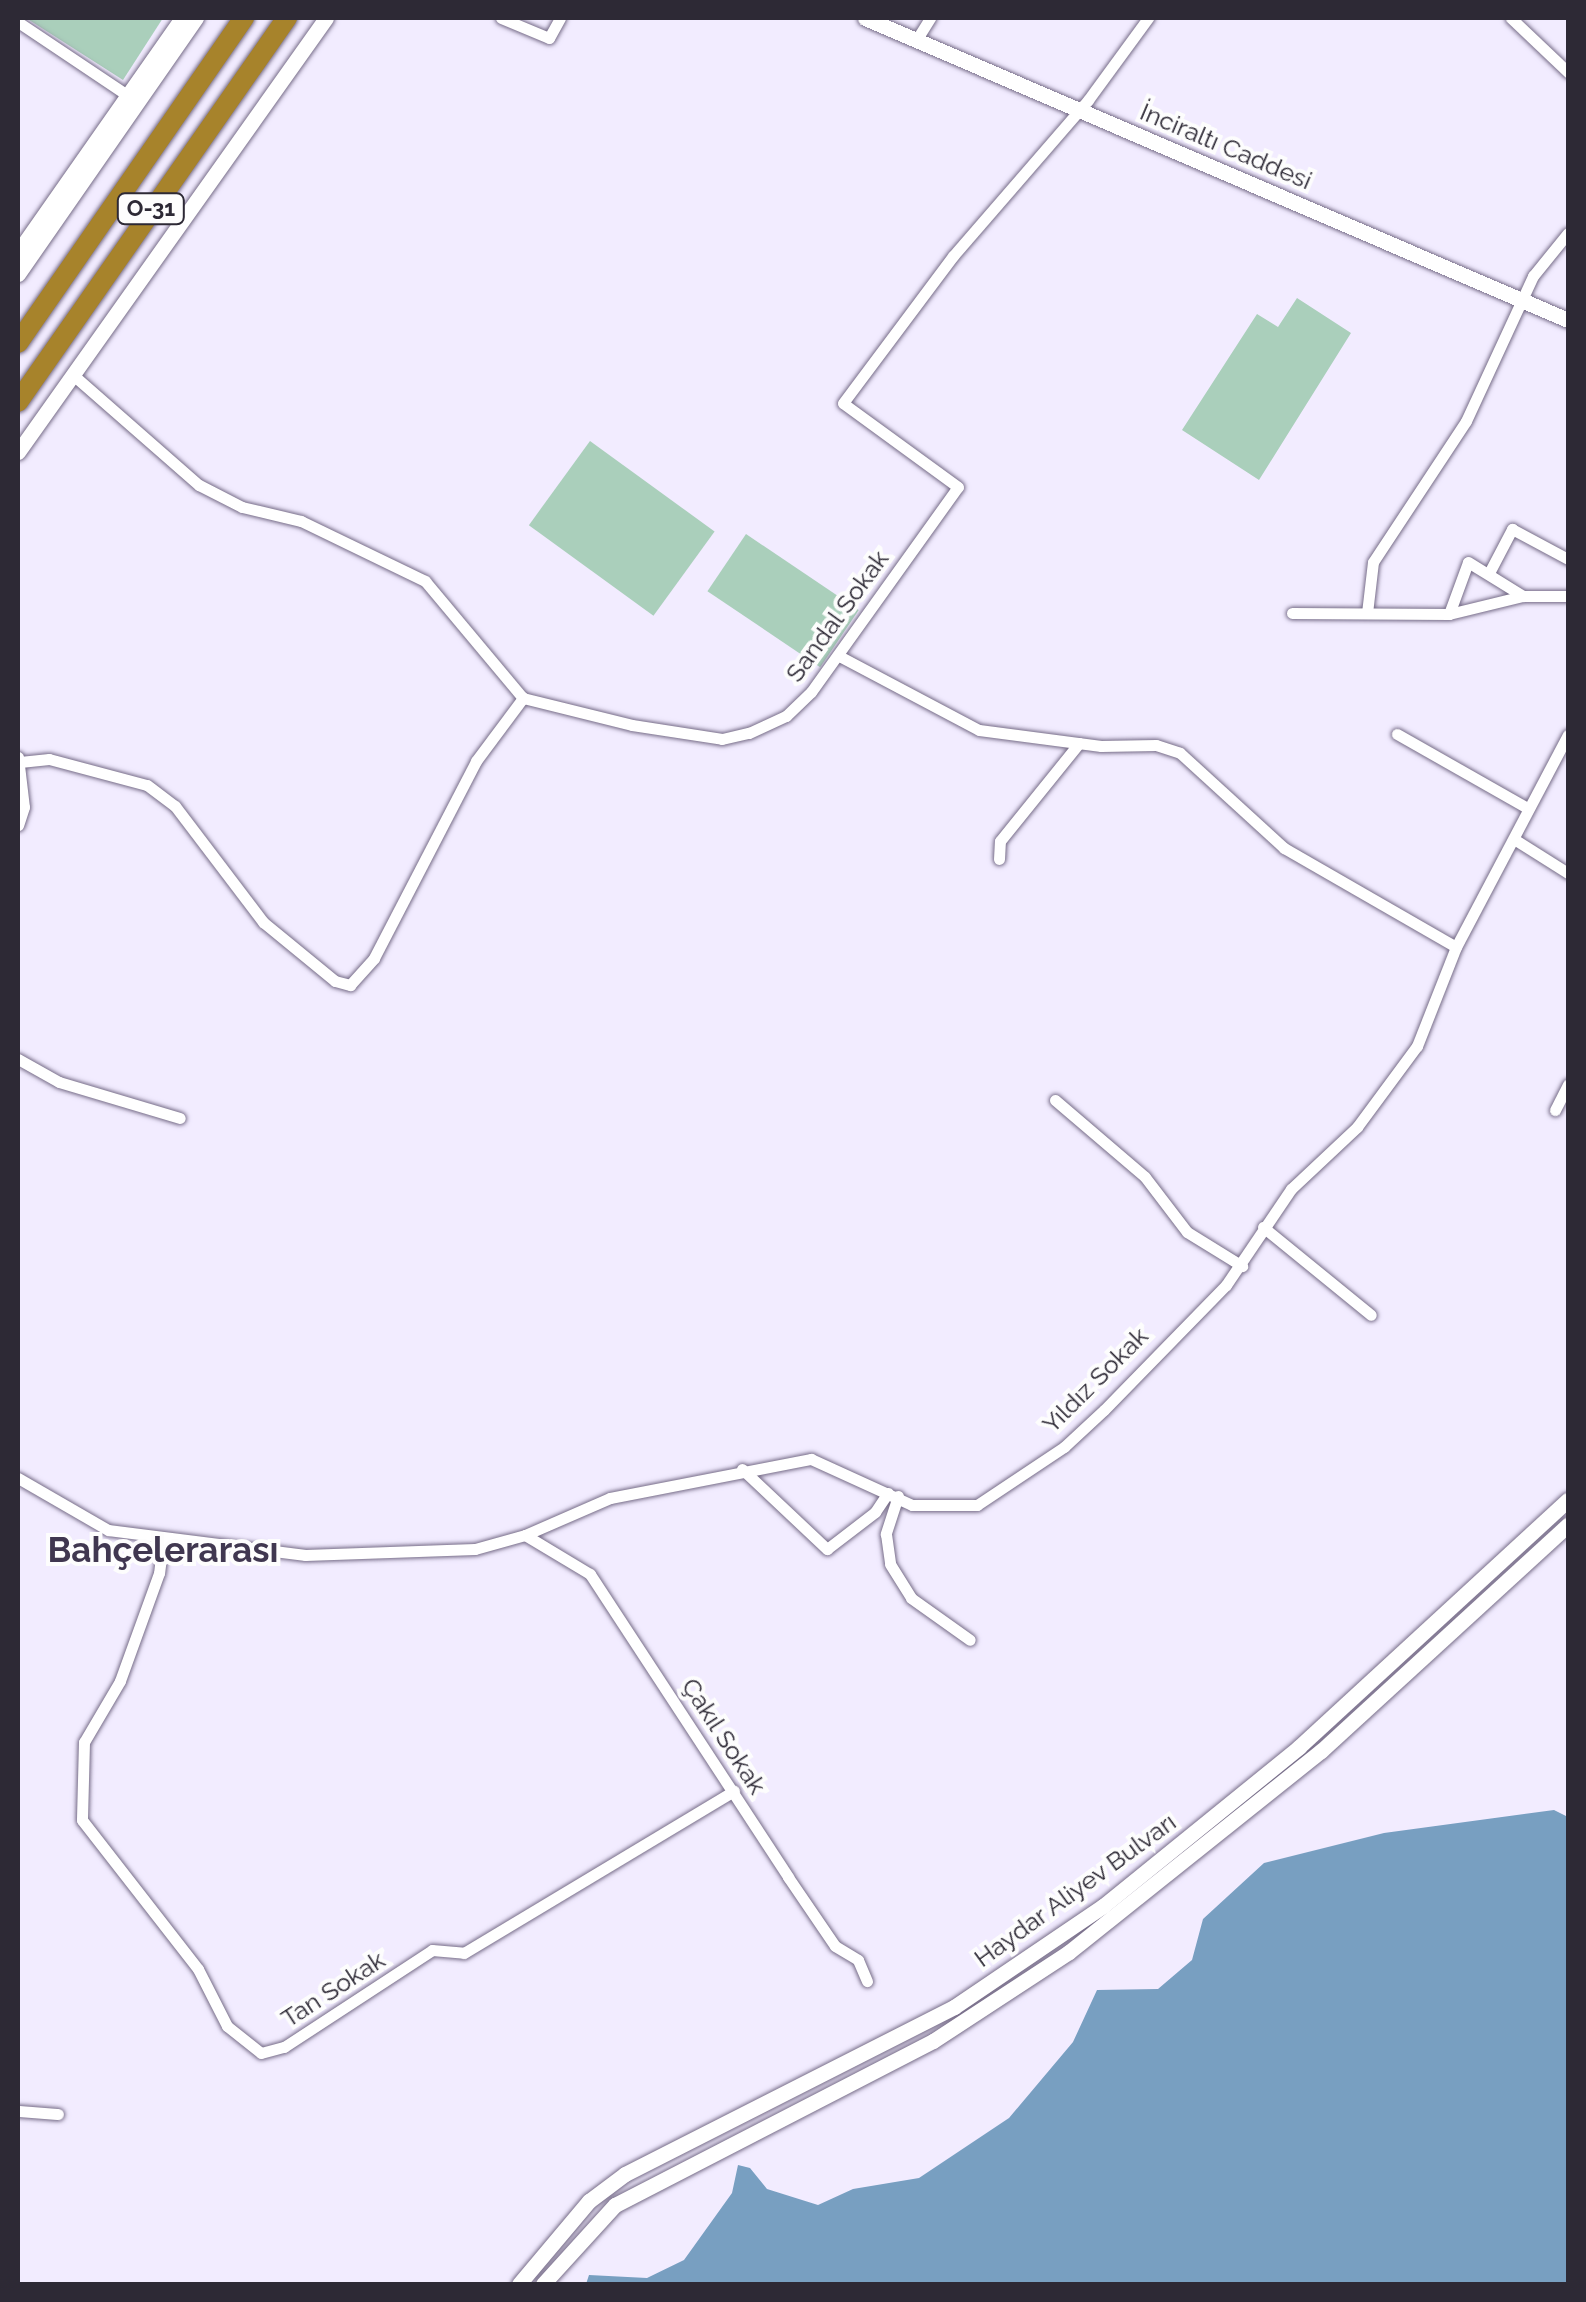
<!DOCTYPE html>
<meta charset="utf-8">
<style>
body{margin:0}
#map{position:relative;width:1586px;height:2302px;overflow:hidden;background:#f2ecff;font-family:Raleway,sans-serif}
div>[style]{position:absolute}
.green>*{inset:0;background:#aacfbb;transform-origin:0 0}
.water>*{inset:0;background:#789fc1}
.roads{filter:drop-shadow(0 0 2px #766c88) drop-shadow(0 0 2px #766c88)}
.street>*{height:11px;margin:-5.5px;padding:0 5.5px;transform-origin:5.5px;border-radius:5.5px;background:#fff}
.secondary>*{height:15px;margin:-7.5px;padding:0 7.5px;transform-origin:7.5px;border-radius:7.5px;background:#fff}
.highway>*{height:20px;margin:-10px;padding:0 10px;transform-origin:10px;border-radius:10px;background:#a7832b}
span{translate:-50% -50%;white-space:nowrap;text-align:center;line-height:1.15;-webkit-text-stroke:8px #fdfdfd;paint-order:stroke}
.shield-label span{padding:2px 8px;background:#fdfdfd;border:2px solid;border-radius:8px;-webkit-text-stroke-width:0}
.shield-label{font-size:22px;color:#2d2935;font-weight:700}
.street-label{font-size:25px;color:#2d2935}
.district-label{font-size:35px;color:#403750;font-weight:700}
.frame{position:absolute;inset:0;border:20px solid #2d2935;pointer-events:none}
</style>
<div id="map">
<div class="green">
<i style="clip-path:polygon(26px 18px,163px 18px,123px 80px)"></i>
<i style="clip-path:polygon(1297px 298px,1351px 333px,1259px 480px,1182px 430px,1257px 314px,1278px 327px)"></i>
<i style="left:590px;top:441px;width:154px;height:104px;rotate:36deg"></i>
<i style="left:746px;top:534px;width:136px;height:69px;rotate:34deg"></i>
</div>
<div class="water">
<i style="clip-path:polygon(1554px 1810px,1568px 1817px,1568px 2284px,586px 2284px,589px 2275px,647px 2278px,684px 2260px,732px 2193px,738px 2165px,750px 2168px,767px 2189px,818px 2205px,853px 2189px,919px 2178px,1009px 2118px,1073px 2042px,1097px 1990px,1158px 1989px,1192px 1960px,1203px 1919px,1264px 1863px,1384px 1833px)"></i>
</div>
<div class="roads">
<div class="street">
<i style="left:501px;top:18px;width:52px;rotate:22.6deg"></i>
<i style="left:549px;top:38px;width:23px;rotate:-61deg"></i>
<i style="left:1511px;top:18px;width:79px;rotate:43.5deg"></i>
<i style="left:18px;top:22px;width:131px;rotate:33.8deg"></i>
<i style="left:917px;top:39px;width:25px;rotate:-58deg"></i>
<i style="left:72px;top:374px;width:169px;rotate:41.2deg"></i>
<i style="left:199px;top:485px;width:48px;rotate:27.1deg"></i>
<i style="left:242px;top:507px;width:61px;rotate:13.3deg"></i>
<i style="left:301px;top:521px;width:138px;rotate:25.8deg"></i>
<i style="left:425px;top:581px;width:153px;rotate:50.1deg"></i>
<i style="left:523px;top:698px;width:112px;rotate:13.9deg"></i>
<i style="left:632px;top:725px;width:91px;rotate:8.8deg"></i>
<i style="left:722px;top:739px;width:28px;rotate:-13deg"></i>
<i style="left:749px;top:733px;width:41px;rotate:-24.7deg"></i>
<i style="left:786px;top:716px;width:35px;rotate:-44deg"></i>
<i style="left:811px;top:692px;width:252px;rotate:-54.4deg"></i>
<i style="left:958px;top:487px;width:142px;rotate:-143.9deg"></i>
<i style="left:843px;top:403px;width:184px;rotate:-53.2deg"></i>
<i style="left:953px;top:256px;width:206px;rotate:-49.1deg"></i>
<i style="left:1088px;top:100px;width:102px;rotate:-53.8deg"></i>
<i style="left:1489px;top:573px;width:50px;rotate:-62.4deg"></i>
<i style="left:1512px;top:529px;width:64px;rotate:28.2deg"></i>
<i style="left:1292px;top:613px;width:157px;rotate:0.4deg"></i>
<i style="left:1449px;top:614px;width:76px;rotate:-13.7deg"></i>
<i style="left:1523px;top:596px;width:45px"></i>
<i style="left:1367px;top:613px;width:51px;rotate:-83.3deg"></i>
<i style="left:1373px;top:562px;width:169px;rotate:-56.6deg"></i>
<i style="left:1466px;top:421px;width:160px;rotate:-65.2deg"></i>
<i style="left:1533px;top:276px;width:55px;rotate:-50.9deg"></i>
<i style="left:1449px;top:614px;width:55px;rotate:-69.9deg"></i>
<i style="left:1468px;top:562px;width:65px;rotate:31.7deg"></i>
<i style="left:841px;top:657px;width:156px;rotate:27.9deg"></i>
<i style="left:979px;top:730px;width:123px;rotate:7.5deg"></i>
<i style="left:1101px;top:746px;width:55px;rotate:-1deg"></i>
<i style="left:1156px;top:745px;width:25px;rotate:18deg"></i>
<i style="left:1180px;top:753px;width:141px;rotate:42.4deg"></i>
<i style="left:1284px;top:848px;width:198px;rotate:29.9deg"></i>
<i style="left:1397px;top:734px;width:150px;rotate:29.6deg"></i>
<i style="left:18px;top:757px;width:50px;rotate:83.2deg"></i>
<i style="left:24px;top:807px;width:19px;rotate:108deg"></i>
<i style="left:20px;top:762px;width:29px;rotate:-6deg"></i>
<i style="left:49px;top:759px;width:101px;rotate:14.9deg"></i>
<i style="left:147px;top:785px;width:35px;rotate:37deg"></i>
<i style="left:175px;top:806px;width:146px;rotate:52.8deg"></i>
<i style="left:263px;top:922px;width:93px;rotate:39.3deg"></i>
<i style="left:335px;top:981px;width:16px;rotate:15deg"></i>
<i style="left:350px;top:985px;width:36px;rotate:-48deg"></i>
<i style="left:374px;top:958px;width:222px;rotate:-62.6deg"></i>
<i style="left:476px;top:761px;width:79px;rotate:-53.3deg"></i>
<i style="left:1514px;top:839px;width:64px;rotate:32.2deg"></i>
<i style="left:999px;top:859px;width:18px;rotate:-87deg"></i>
<i style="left:1000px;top:841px;width:126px;rotate:-51.1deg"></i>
<i style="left:18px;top:1059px;width:47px;rotate:29.3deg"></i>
<i style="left:59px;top:1082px;width:126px;rotate:16.6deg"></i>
<i style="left:1055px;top:1100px;width:118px;rotate:40.5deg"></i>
<i style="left:1145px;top:1177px;width:69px;rotate:52.6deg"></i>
<i style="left:1187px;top:1232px;width:65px;rotate:31.7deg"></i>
<i style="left:1555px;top:1110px;width:29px;rotate:-63deg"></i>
<i style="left:1263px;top:1227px;width:139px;rotate:39.2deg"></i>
<i style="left:742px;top:1469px;width:117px;rotate:43.3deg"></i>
<i style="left:827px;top:1549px;width:61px;rotate:-37.6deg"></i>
<i style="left:875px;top:1512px;width:23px;rotate:-56deg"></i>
<i style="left:18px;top:1478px;width:104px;rotate:30deg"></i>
<i style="left:108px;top:1530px;width:199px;rotate:7.2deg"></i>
<i style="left:305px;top:1555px;width:170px;rotate:-2deg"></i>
<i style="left:475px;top:1549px;width:52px;rotate:-15.6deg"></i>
<i style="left:525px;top:1535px;width:93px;rotate:-23.5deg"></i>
<i style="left:610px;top:1498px;width:205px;rotate:-11deg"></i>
<i style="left:811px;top:1459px;width:111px;rotate:24.5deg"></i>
<i style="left:912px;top:1505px;width:65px"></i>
<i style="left:977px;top:1505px;width:105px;rotate:-33.7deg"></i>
<i style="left:1064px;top:1447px;width:54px;rotate:-42.8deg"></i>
<i style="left:1104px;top:1410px;width:175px;rotate:-45.7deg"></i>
<i style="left:1226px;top:1285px;width:116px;rotate:-55.9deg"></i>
<i style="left:1291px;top:1189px;width:91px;rotate:-43.2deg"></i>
<i style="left:1357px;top:1127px;width:101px;rotate:-53.5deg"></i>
<i style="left:1417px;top:1046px;width:106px;rotate:-68.5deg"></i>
<i style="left:1456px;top:947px;width:240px;rotate:-62.2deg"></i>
<i style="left:898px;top:1496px;width:40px;rotate:108deg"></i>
<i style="left:886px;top:1534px;width:30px;rotate:82deg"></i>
<i style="left:890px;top:1564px;width:40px;rotate:58deg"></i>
<i style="left:911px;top:1598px;width:72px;rotate:35.4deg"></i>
<i style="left:525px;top:1535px;width:76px;rotate:31deg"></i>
<i style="left:590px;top:1574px;width:362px;rotate:56.8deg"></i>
<i style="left:788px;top:1877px;width:83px;rotate:55.7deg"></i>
<i style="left:835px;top:1946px;width:27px;rotate:31deg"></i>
<i style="left:858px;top:1960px;width:23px;rotate:67deg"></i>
<i style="left:163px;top:1541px;width:32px;rotate:97deg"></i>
<i style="left:159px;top:1573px;width:115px;rotate:109.9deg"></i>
<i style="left:120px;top:1681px;width:71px;rotate:120.5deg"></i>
<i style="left:84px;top:1742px;width:78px;rotate:91.5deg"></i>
<i style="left:82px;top:1820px;width:189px;rotate:52.1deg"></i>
<i style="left:198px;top:1969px;width:64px;rotate:63deg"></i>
<i style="left:227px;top:2026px;width:43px;rotate:38.5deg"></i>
<i style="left:261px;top:2053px;width:24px;rotate:-15deg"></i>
<i style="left:284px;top:2047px;width:177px;rotate:-33.2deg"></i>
<i style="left:432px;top:1950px;width:32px;rotate:5deg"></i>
<i style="left:464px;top:1953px;width:315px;rotate:-31deg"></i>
<i style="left:18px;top:2111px;width:40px;rotate:4.3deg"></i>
</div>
<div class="secondary">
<i style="left:865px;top:18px;width:765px;rotate:23.25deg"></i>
<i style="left:18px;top:252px;width:286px;rotate:-55deg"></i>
<i style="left:18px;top:274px;width:312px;rotate:-55.2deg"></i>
<i style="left:18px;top:452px;width:532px;rotate:-54.64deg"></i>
<i style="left:519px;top:2284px;width:109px;rotate:-49.9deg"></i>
<i style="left:589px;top:2201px;width:45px;rotate:-36.9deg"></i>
<i style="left:625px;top:2174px;width:369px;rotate:-26.9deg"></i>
<i style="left:954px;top:2007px;width:180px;rotate:-34.1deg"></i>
<i style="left:1103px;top:1906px;width:252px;rotate:-39deg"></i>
<i style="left:1299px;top:1747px;width:365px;rotate:-42.6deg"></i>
<i style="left:543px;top:2284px;width:107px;rotate:-47.7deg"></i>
<i style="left:615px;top:2205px;width:358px;rotate:-27.3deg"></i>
<i style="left:933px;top:2041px;width:163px;rotate:-33.2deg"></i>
<i style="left:1069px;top:1952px;width:322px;rotate:-38.6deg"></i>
<i style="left:1321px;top:1751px;width:335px;rotate:-42.5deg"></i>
</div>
<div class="highway">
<i style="left:18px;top:343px;width:396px;rotate:-55.2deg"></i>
<i style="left:18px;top:402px;width:469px;rotate:-55deg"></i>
</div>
</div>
<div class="shield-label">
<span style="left:151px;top:209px">O-31</span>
</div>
<div class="street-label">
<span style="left:1226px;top:146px;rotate:23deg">İnciraltı Caddesi</span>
<span style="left:837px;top:616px;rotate:-54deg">Sandal Sokak</span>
<span style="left:1095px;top:1380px;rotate:-45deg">Yıldız Sokak</span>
<span style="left:724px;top:1736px;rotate:57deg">Çakıl Sokak</span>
<span style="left:1075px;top:1890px;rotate:-36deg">Haydar Aliyev Bulvarı</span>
<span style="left:333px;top:1989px;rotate:-33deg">Tan Sokak</span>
</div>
<div class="district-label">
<span style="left:163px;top:1550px">Bahçelerarası</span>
</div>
<div class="frame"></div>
</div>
